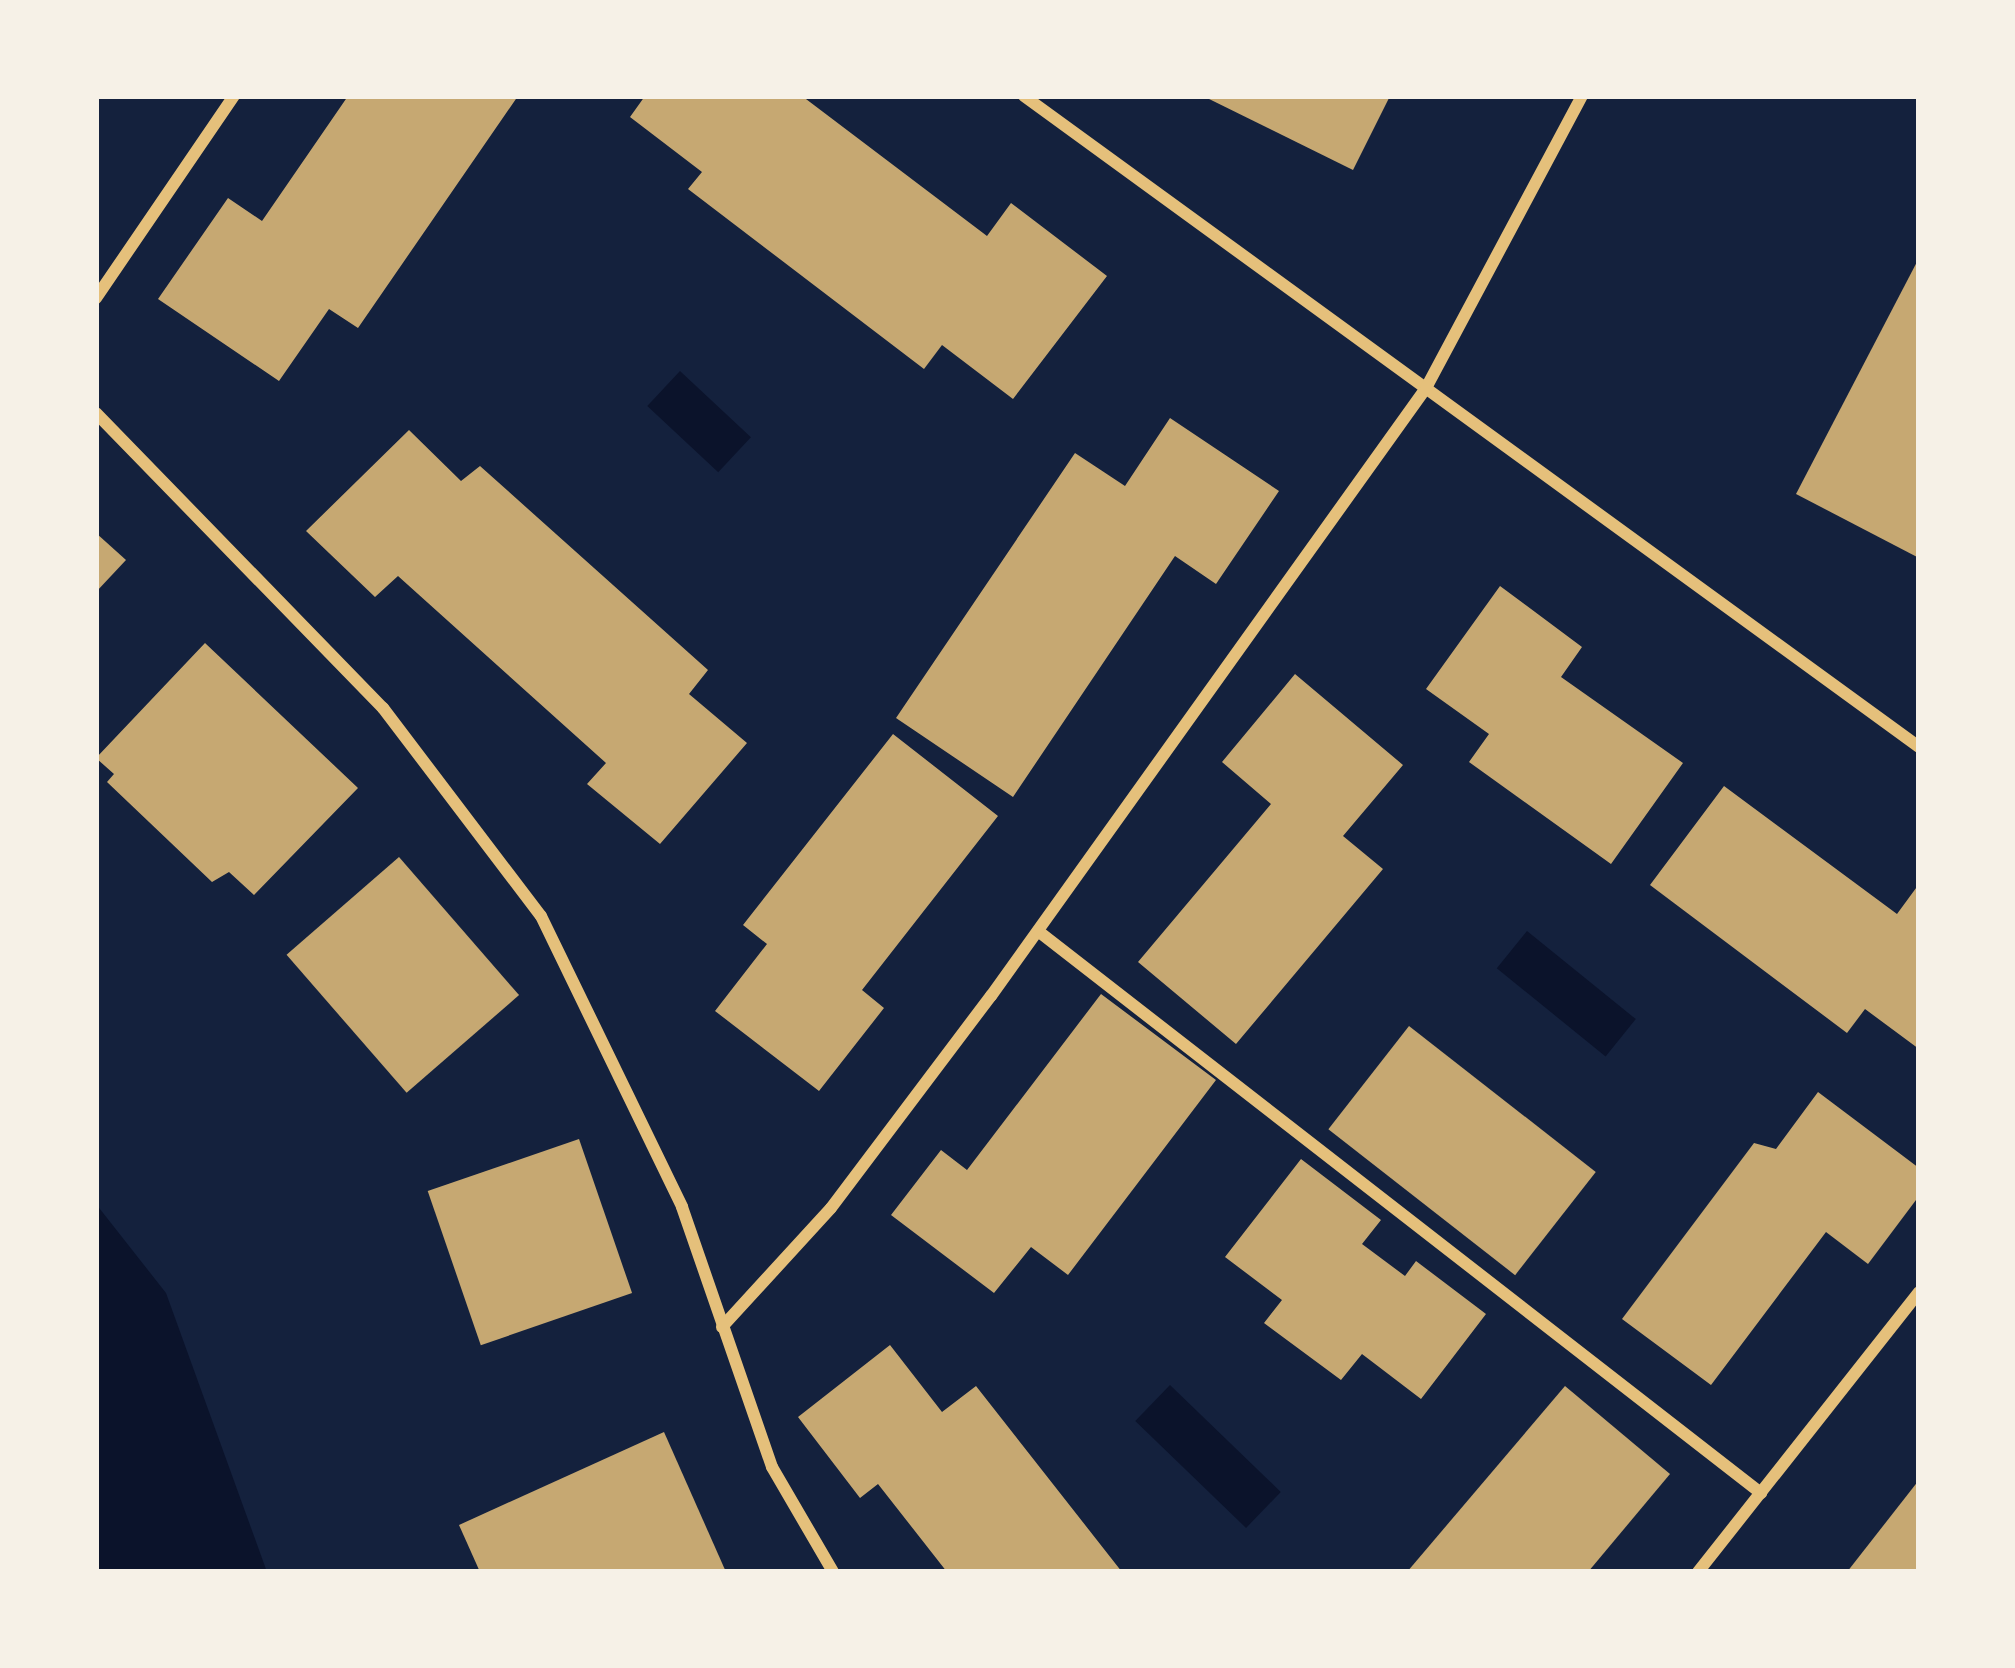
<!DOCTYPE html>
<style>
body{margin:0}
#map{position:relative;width:2015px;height:1668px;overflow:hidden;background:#14213d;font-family:"Zilla Slab",serif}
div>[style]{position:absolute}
.water>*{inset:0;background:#0b132b;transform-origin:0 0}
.building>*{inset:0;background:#c6a872;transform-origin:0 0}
.minor>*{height:12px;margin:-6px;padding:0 6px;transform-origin:6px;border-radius:6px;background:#e5c07b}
span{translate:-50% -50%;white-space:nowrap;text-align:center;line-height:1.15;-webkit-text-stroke:10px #f6f1e7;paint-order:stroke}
.frame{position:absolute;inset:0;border:99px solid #f6f1e7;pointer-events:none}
</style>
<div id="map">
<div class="water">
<i style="left:680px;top:371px;width:97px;height:48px;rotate:43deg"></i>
<i style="left:1527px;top:931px;width:140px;height:48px;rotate:39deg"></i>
<i style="clip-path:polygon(96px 1204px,166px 1293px,267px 1572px,96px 1572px)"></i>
<i style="left:1170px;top:1385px;width:154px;height:50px;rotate:44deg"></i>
</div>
<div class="building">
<i style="clip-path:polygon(348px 96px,518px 96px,358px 328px,329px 309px,279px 381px,158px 299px,228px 198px,262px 221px)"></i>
<i style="clip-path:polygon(645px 96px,802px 96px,987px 236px,1011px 203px,1107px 276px,1013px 399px,942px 345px,924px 369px,688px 189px,702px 172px,630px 117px)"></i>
<i style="clip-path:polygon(1203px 96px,1390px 96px,1353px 170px)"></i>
<i style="clip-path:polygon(1919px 258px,1919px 558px,1796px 494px)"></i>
<i style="clip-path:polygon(1170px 418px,1279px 491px,1216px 584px,1175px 556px,1013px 797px,896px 718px,1075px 453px,1125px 486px)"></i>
<i style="clip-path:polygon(409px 430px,461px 481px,480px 466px,708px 670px,689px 694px,747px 743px,660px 844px,587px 784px,606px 763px,398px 576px,375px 597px,306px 531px)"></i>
<i style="clip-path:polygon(96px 533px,126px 560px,96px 592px)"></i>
<i style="clip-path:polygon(1500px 586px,1582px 647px,1561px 677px,1683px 763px,1611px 864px,1469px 762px,1489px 734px,1426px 689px)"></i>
<i style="clip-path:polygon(205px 643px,358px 788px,254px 895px,229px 872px,212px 882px,107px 782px,114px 774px,96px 758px)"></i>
<i style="clip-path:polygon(1295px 674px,1403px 765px,1343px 836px,1383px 869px,1236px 1044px,1138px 962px,1271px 804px,1222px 762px)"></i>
<i style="clip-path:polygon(893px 734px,998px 816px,862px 990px,884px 1008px,819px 1091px,715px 1011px,767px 944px,743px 925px)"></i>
<i style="clip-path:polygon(1724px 786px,1897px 914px,1919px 884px,1919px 1049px,1865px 1009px,1847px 1033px,1650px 885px)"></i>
<i style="left:399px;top:857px;width:183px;height:149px;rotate:49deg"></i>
<i style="clip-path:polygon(1101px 994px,1216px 1080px,1068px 1275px,1031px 1247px,994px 1293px,891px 1215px,941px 1150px,967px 1170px)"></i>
<i style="left:1409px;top:1026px;width:237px;height:131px;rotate:38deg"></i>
<i style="clip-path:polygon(1818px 1092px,1919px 1168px,1919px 1196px,1868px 1264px,1826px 1232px,1711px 1385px,1622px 1319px,1754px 1143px,1776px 1149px)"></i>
<i style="left:579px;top:1139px;width:163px;height:160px;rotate:71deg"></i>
<i style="clip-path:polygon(1301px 1159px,1381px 1220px,1362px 1244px,1405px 1276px,1416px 1261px,1486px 1314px,1421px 1399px,1362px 1354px,1341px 1380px,1264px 1323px,1282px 1300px,1225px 1257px)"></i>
<i style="clip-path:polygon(890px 1345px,942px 1412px,976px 1386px,1122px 1572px,947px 1572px,878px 1484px,860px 1498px,798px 1417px)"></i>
<i style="clip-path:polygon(1565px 1386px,1670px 1474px,1588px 1572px,1407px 1572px)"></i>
<i style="clip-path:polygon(664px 1432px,726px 1572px,480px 1572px,459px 1525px)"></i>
<i style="clip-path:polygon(1919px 1480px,1919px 1572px,1847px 1572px)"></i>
</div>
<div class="minor">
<i style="left:1024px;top:96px;width:1107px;rotate:36.03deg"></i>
<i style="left:96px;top:298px;width:245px;rotate:-55.7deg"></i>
<i style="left:96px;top:413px;width:412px;rotate:45.8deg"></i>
<i style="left:383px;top:708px;width:261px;rotate:52.8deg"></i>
<i style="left:541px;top:916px;width:323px;rotate:64.1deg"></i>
<i style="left:682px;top:1207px;width:275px;rotate:70.9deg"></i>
<i style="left:772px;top:1467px;width:121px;rotate:59.8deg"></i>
<i style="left:1038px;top:931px;width:916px;rotate:37.86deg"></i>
<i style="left:722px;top:1327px;width:161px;rotate:-47.5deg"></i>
<i style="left:831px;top:1208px;width:266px;rotate:-53deg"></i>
<i style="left:991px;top:996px;width:748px;rotate:-54.42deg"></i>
<i style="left:1426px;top:388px;width:331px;rotate:-61.9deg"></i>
<i style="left:1698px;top:1572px;width:357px;rotate:-51.7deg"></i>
</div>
<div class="frame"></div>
</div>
